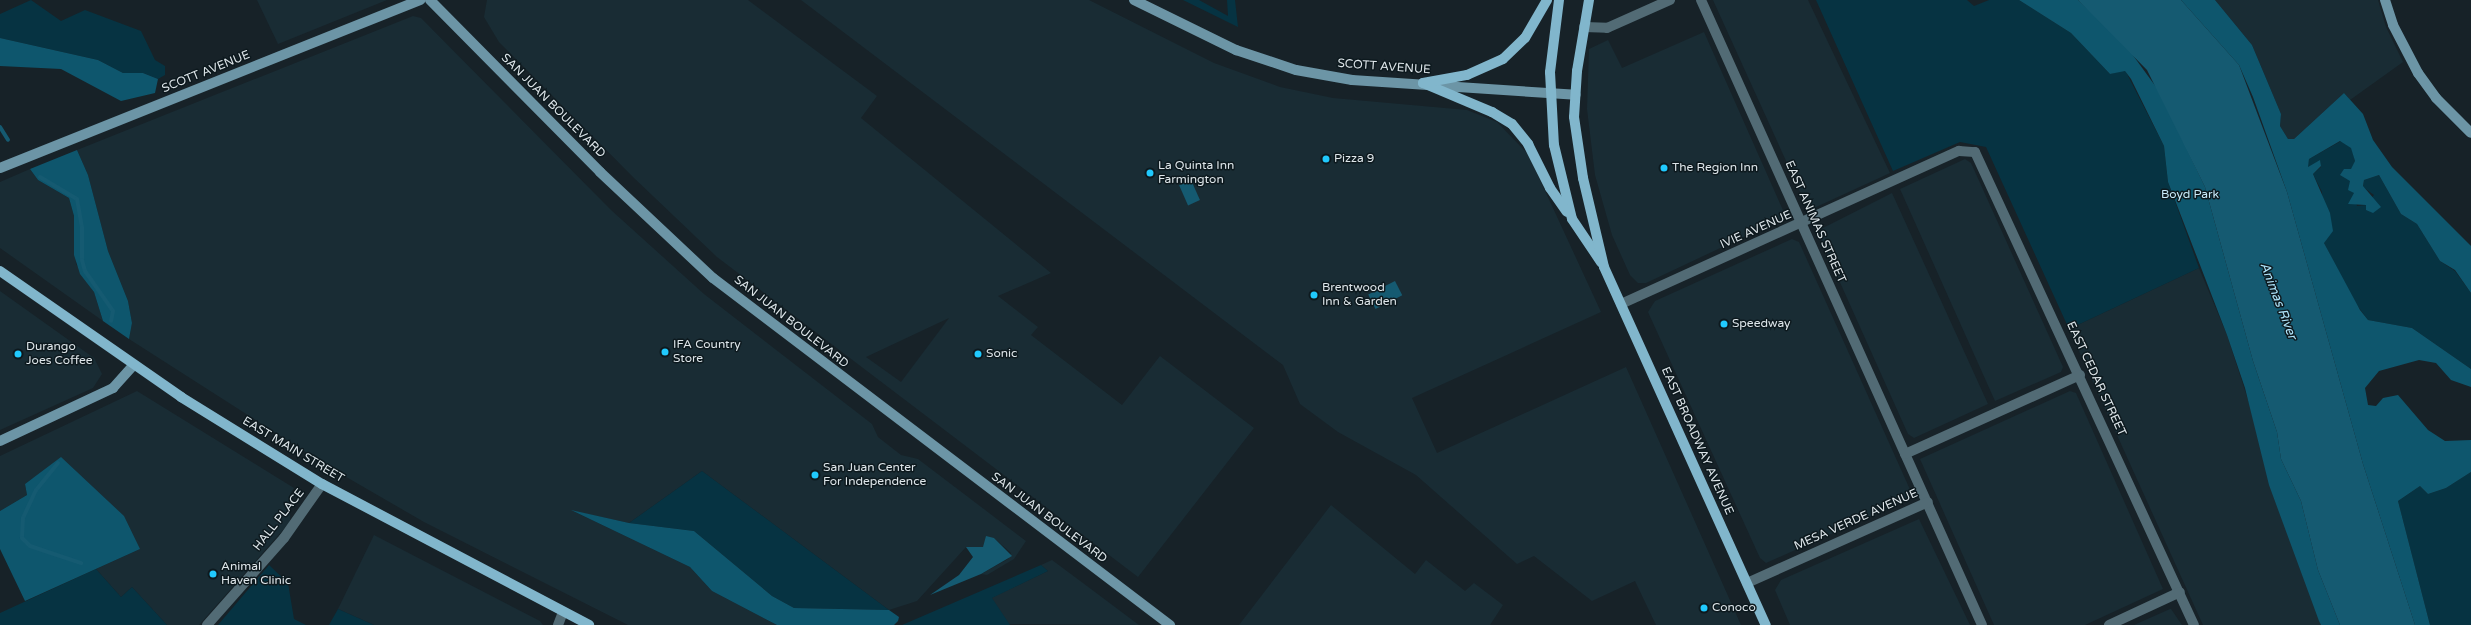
<!DOCTYPE html>
<style>
body{margin:0}
#map{position:relative;width:2471px;height:625px;overflow:hidden;background:#172228;font-family:"Varela Round",sans-serif}
div>[style]{position:absolute}
.built>*{inset:0;background:#192c34}
.green>*{inset:0;background:#063342}
.forest>*{inset:0;background:#0e566d}
.water>*{inset:0;background:#155a71;transform-origin:0 0}
.stream>*{height:4px;margin:-2px;padding:0 2px;transform-origin:2px;border-radius:2px;background:#155a71}
.street>*{height:10px;margin:-5px;padding:0 5px;transform-origin:5px;border-radius:5px;background:#526b75}
.secondary>*{height:10px;margin:-5px;padding:0 5px;transform-origin:5px;border-radius:5px;background:#6c95a6}
.primary>*{height:10px;margin:-5px;padding:0 5px;transform-origin:5px;border-radius:5px;background:#81b6cc}
.dots>*{width:11px;height:11px;translate:-50% -50%;box-sizing:border-box;border:2px solid #0d191e;border-radius:50%}
span{translate:-50% -50%;white-space:nowrap;text-align:center;line-height:1.15;-webkit-text-stroke:3px #0d191e;paint-order:stroke}
.street-label{font-size:12px;color:#dee6ea}
.poi-label{font-size:12px;color:#dee6ea}
.left{translate:0 -50%;text-align:left}
.park-label{font-size:12px;color:#c8ebfa}
.water-label{font-size:13px;color:#aee4fa;font-style:italic}
</style>
<div id="map">
<div class="built">
<i style="clip-path:polygon(257px 0,387px 0,278px 44px)"></i>
<i style="clip-path:polygon(evenodd,487px 0,748px 0,877px 96px,861px 118px,1051px 273px,998px 296px,1038px 327px,1031px 335px,1122px 405px,1160px 356px,1254px 428px,1138px 577px,717px 257px,634px 178px,499px 42px,484px 17px,487px 0,949px 318px,901px 382px,866px 357px,949px 318px)"></i>
<i style="clip-path:polygon(801px 0,1089px 0,1214px 63px,1280px 87px,1333px 98px,1467px 110px,1497px 122px,1528px 154px,1601px 312px,1412px 398px,1437px 453px,1626px 367px,1741px 625px,1656px 625px,1635px 581px,1592px 601px,1534px 556px,1517px 564px,1416px 475px,1338px 432px,1300px 404px,1283px 365px)"></i>
<i style="clip-path:polygon(1713px 0,1808px 0,1890px 173px,1814px 208px,1807px 207px)"></i>
<i style="clip-path:polygon(2215px 0,2378px 0,2386px 27px,2403px 62px,2350px 100px,2344px 93px,2294px 139px,2288px 139px,2280px 126px,2281px 114px,2252px 45px)"></i>
<i style="clip-path:polygon(413px 16px,421px 18px,611px 210px,704px 294px,872px 424px,878px 437px,901px 455px,918px 459px,1026px 541px,1014px 559px,987px 575px,981px 574px,1008px 559px,1011px 553px,994px 538px,983px 547px,966px 547px,917px 601px,889px 610px,702px 471px,629px 523px,573px 511px,690px 567px,712px 591px,777px 625px,628px 625px,424px 522px,329px 467px,129px 339px,132px 323px,128px 301px,108px 251px,88px 175px,77px 150px)"></i>
<i style="clip-path:polygon(1704px 32px,1786px 217px,1646px 283px,1638px 283px,1630px 275px,1612px 235px,1595px 175px,1587px 109px,1589px 49px,1608px 40px,1622px 68px)"></i>
<i style="clip-path:polygon(1965px 159px,1971px 163px,2063px 367px,2061px 372px,1995px 401px,1900px 189px)"></i>
<i style="clip-path:polygon(30px 169px,38px 180px,69px 198px,74px 216px,76px 264px,94px 292px,103px 321px,0 248px,0 182px)"></i>
<i style="clip-path:polygon(1892px 193px,1988px 404px,1914px 438px,1908px 434px,1817px 231px)"></i>
<i style="clip-path:polygon(1792px 239px,1799px 242px,1912px 494px,1909px 499px,1766px 563px,1760px 558px,1648px 312px,1655px 301px)"></i>
<i style="clip-path:polygon(2199px 268px,2227px 335px,2321px 625px,2203px 625px,2069px 329px)"></i>
<i style="clip-path:polygon(0 291px,94px 358px,102px 374px,93px 388px,0 430px)"></i>
<i style="clip-path:polygon(137px 391px,294px 488px,290px 494px,290px 522px,199px 625px,167px 625px,132px 587px,121px 597px,96px 569px,140px 549px,33px 478px,25px 484px,27px 495px,0 511px,0 456px)"></i>
<i style="clip-path:polygon(2070px 391px,2076px 393px,2163px 589px,2085px 625px,1994px 625px,1920px 459px)"></i>
<i style="clip-path:polygon(1331px 505px,1415px 574px,1426px 560px,1465px 591px,1474px 583px,1503px 605px,1490px 625px,1239px 625px)"></i>
<i style="clip-path:polygon(1919px 519px,1970px 625px,1790px 625px,1775px 590px,1781px 580px)"></i>
<i style="clip-path:polygon(374px 535px,540px 621px,543px 625px,374px 625px,338px 609px)"></i>
<i style="clip-path:polygon(1052px 560px,1091px 589px,1139px 625px,1008px 624px,991px 598px,1048px 571px,1041px 565px)"></i>
<i style="clip-path:polygon(2171px 609px,2182px 625px,2134px 625px,2170px 609px)"></i>
</div>
<div class="green">
<i style="clip-path:polygon(31px 0,61px 21px,85px 10px,141px 31px,155px 60px,165px 66px,165px 75px,158px 79px,143px 73px,123px 73px,98px 60px,0 38px,0 14px)"></i>
<i style="clip-path:polygon(1183px 0,1199px 0,1228px 16px,1227px 0,1235px 0,1238px 27px)"></i>
<i style="clip-path:polygon(1816px 0,1967px 0,1974px 6px,1989px 0,2019px 0,2071px 33px,2110px 74px,2125px 70px,2164px 146px,2168px 182px,2199px 268px,2069px 329px,1986px 147px,1960px 142px,1893px 171px)"></i>
<i style="clip-path:polygon(2341px 141px,2352px 148px,2355px 161px,2351px 181px,2357px 206px,2366px 205px,2374px 195px,2363px 187px,2364px 180px,2379px 175px,2401px 214px,2417px 224px,2440px 261px,2455px 271px,2471px 293px,2471px 369px,2412px 328px,2368px 320px,2353px 300px,2324px 243px,2322px 192px,2313px 174px,2321px 167px,2320px 161px,2307px 168px,2309px 159px)"></i>
<i style="clip-path:polygon(702px 471px,889px 610px,794px 608px,772px 596px,694px 531px,629px 523px)"></i>
<i style="clip-path:polygon(2471px 472px,2471px 625px,2430px 625px,2398px 501px,2420px 486px,2428px 494px,2446px 488px)"></i>
<i style="clip-path:polygon(269px 565px,288px 583px,294px 619px,306px 625px,218px 625px)"></i>
<i style="clip-path:polygon(1041px 565px,1048px 571px,992px 598px,1010px 625px,902px 625px)"></i>
<i style="clip-path:polygon(96px 569px,121px 597px,132px 587px,167px 625px,0 625px,0 613px)"></i>
<i style="clip-path:polygon(338px 609px,374px 625px,329px 625px)"></i>
</div>
<div class="forest">
<i style="clip-path:polygon(2019px 0,2078px 0,2124px 43px,2159px 91px,2205px 187px,2253px 361px,2277px 432px,2281px 459px,2301px 501px,2318px 570px,2340px 625px,2321px 625px,2319px 621px,2269px 485px,2245px 388px,2227px 335px,2168px 182px,2164px 146px,2131px 79px,2125px 71px,2110px 74px,2071px 33px)"></i>
<i style="clip-path:polygon(2181px 0,2215px 0,2252px 45px,2281px 114px,2280px 126px,2288px 139px,2294px 139px,2344px 93px,2363px 114px,2373px 140px,2392px 167px,2471px 246px,2471px 293px,2455px 270px,2440px 261px,2417px 224px,2401px 214px,2379px 175px,2364px 180px,2363px 186px,2381px 207px,2373px 213px,2366px 210px,2366px 205px,2348px 204px,2354px 193px,2348px 190px,2350px 181px,2340px 175px,2344px 169px,2351px 169px,2355px 161px,2351px 148px,2340px 141px,2309px 159px,2308px 167px,2320px 160px,2321px 166px,2313px 174px,2330px 213px,2333px 231px,2324px 243px,2360px 310px,2368px 320px,2412px 328px,2471px 369px,2471px 387px,2451px 380px,2436px 363px,2419px 360px,2379px 371px,2365px 388px,2368px 405px,2376px 406px,2383px 398px,2398px 395px,2428px 430px,2445px 441px,2471px 440px,2471px 472px,2446px 488px,2428px 494px,2420px 486px,2398px 501px,2430px 625px,2415px 625px,2363px 464px,2287px 192px,2253px 97px,2239px 65px)"></i>
<i style="clip-path:polygon(0 38px,98px 60px,123px 73px,143px 73px,158px 79px,155px 93px,121px 101px,61px 69px,0 66px)"></i>
<i style="clip-path:polygon(77px 150px,88px 175px,108px 251px,128px 301px,132px 323px,129px 339px,103px 321px,94px 292px,80px 274px,74px 255px,74px 216px,69px 198px,38px 180px,30px 169px)"></i>
<i style="clip-path:polygon(61px 457px,124px 516px,140px 549px,25px 601px,0 549px,0 511px,27px 495px,25px 484px)"></i>
<i style="clip-path:polygon(571px 510px,629px 523px,694px 531px,772px 596px,794px 608px,889px 610px,899px 617px,898px 621px,894px 625px,777px 625px,712px 591px,690px 567px)"></i>
</div>
<div class="water">
<i style="clip-path:polygon(2078px 0,2181px 0,2239px 65px,2287px 192px,2363px 464px,2415px 625px,2340px 625px,2318px 570px,2301px 501px,2281px 459px,2277px 432px,2253px 361px,2205px 187px,2147px 70px)"></i>
<i style="left:1191px;top:180px;width:22px;height:13px;rotate:66deg"></i>
<i style="left:1395px;top:281px;width:16px;height:30px;rotate:63deg"></i>
<i style="clip-path:polygon(986px 536px,994px 538px,1012px 556px,981px 574px,930px 595px,959px 575px,973px 557px,966px 547px,983px 547px)"></i>
</div>
<div class="stream">
<i style="left:0;top:127px;width:15px;rotate:58deg"></i>
<i style="left:40px;top:177px;width:43px;rotate:30.7deg"></i>
<i style="left:77px;top:199px;width:28px;rotate:80deg"></i>
<i style="left:82px;top:227px;width:33px;rotate:90deg"></i>
<i style="left:82px;top:260px;width:11px;rotate:75deg"></i>
<i style="left:85px;top:271px;width:49px;rotate:55deg"></i>
<i style="left:113px;top:311px;width:10px;rotate:101deg"></i>
<i style="left:58px;top:463px;width:35px;rotate:129deg"></i>
<i style="left:36px;top:490px;width:31px;rotate:115deg"></i>
<i style="left:23px;top:518px;width:20px;rotate:93deg"></i>
<i style="left:22px;top:538px;width:11px;rotate:45deg"></i>
<i style="left:30px;top:546px;width:54px;rotate:18.4deg"></i>
</div>
<div class="street">
<i style="left:1701px;top:0;width:685px;rotate:65.79deg"></i>
<i style="left:1584px;top:27px;width:23px;rotate:2deg"></i>
<i style="left:1607px;top:28px;width:69px;rotate:-24deg"></i>
<i style="left:1621px;top:304px;width:371px;rotate:-24.4deg"></i>
<i style="left:1959px;top:151px;width:16px;rotate:4deg"></i>
<i style="left:1975px;top:152px;width:521px;rotate:65.16deg"></i>
<i style="left:1905px;top:454px;width:192px;rotate:-24.3deg"></i>
<i style="left:1747px;top:583px;width:198px;rotate:-24.1deg"></i>
<i style="left:207px;top:625px;width:116px;rotate:-48.5deg"></i>
<i style="left:284px;top:538px;width:66px;rotate:-54.9deg"></i>
<i style="left:558px;top:625px;width:14px;rotate:-69deg"></i>
<i style="left:2109px;top:625px;width:78px;rotate:-24.9deg"></i>
</div>
<div class="secondary">
<i style="left:430px;top:0;width:242px;rotate:45.3deg"></i>
<i style="left:600px;top:172px;width:155px;rotate:43.2deg"></i>
<i style="left:713px;top:278px;width:574px;rotate:37.21deg"></i>
<i style="left:1134px;top:0;width:114px;rotate:26.1deg"></i>
<i style="left:1236px;top:50px;width:63px;rotate:18.4deg"></i>
<i style="left:1296px;top:70px;width:57px;rotate:10.1deg"></i>
<i style="left:1352px;top:80px;width:224px;rotate:3.8deg"></i>
<i style="left:2385px;top:0;width:26px;rotate:72deg"></i>
<i style="left:2393px;top:25px;width:54px;rotate:62.5deg"></i>
<i style="left:2418px;top:73px;width:31px;rotate:54deg"></i>
<i style="left:2436px;top:98px;width:49px;rotate:45deg"></i>
<i style="left:0;top:168px;width:453px;rotate:-21.8deg"></i>
<i style="left:0;top:441px;width:125px;rotate:-25.1deg"></i>
<i style="left:113px;top:388px;width:31px;rotate:-48deg"></i>
</div>
<div class="primary">
<i style="left:1559px;top:0;width:73px;rotate:97.1deg"></i>
<i style="left:1550px;top:72px;width:73px;rotate:86.9deg"></i>
<i style="left:1554px;top:145px;width:76px;rotate:76.3deg"></i>
<i style="left:1572px;top:219px;width:52px;rotate:56deg"></i>
<i style="left:1589px;top:0;width:72px;rotate:99.6deg"></i>
<i style="left:1577px;top:71px;width:46px;rotate:93.7deg"></i>
<i style="left:1574px;top:117px;width:62px;rotate:81.6deg"></i>
<i style="left:1583px;top:178px;width:91px;rotate:76.7deg"></i>
<i style="left:1604px;top:267px;width:393px;rotate:65.7deg"></i>
<i style="left:1423px;top:83px;width:75px;rotate:22.8deg"></i>
<i style="left:1492px;top:112px;width:23px;rotate:31deg"></i>
<i style="left:1512px;top:124px;width:26px;rotate:51deg"></i>
<i style="left:1528px;top:144px;width:49px;rotate:63.4deg"></i>
<i style="left:1550px;top:188px;width:29px;rotate:55deg"></i>
<i style="left:1423px;top:83px;width:45px;rotate:-10.3deg"></i>
<i style="left:1467px;top:75px;width:39px;rotate:-24deg"></i>
<i style="left:1503px;top:59px;width:30px;rotate:-44deg"></i>
<i style="left:1525px;top:38px;width:44px;rotate:-59.9deg"></i>
<i style="left:0;top:271px;width:221px;rotate:34.8deg"></i>
<i style="left:181px;top:397px;width:166px;rotate:31.7deg"></i>
<i style="left:322px;top:484px;width:302px;rotate:27.8deg"></i>
</div>
<div class="dots">
<i style="left:1326px;top:159px;background:#20c9fd"></i>
<i style="left:1664px;top:168px;background:#20c9fd"></i>
<i style="left:1150px;top:173px;background:#20c9fd"></i>
<i style="left:1314px;top:295px;background:#20c9fd"></i>
<i style="left:1724px;top:324px;background:#20c9fd"></i>
<i style="left:665px;top:352px;background:#20c9fd"></i>
<i style="left:18px;top:354px;background:#20c9fd"></i>
<i style="left:978px;top:354px;background:#20c9fd"></i>
<i style="left:815px;top:475px;background:#20c9fd"></i>
<i style="left:213px;top:574px;background:#20c9fd"></i>
<i style="left:1704px;top:608px;background:#20c9fd"></i>
</div>
<div class="street-label">
<span style="left:1384px;top:67px;rotate:4deg">SCOTT AVENUE</span>
<span style="left:206px;top:72px;rotate:-22deg">SCOTT AVENUE</span>
<span style="left:553px;top:106px;rotate:45deg">SAN JUAN BOULEVARD</span>
<span style="left:1815px;top:222px;rotate:66deg">EAST ANIMAS STREET</span>
<span style="left:1756px;top:230px;rotate:-24deg">IVIE AVENUE</span>
<span style="left:791px;top:322px;rotate:38deg">SAN JUAN BOULEVARD</span>
<span style="left:2096px;top:379px;rotate:65deg">EAST CEDAR STREET</span>
<span style="left:1697px;top:441px;rotate:66deg">EAST BROADWAY AVENUE</span>
<span style="left:293px;top:450px;rotate:31deg">EAST MAIN STREET</span>
<span style="left:1049px;top:518px;rotate:37deg">SAN JUAN BOULEVARD</span>
<span style="left:279px;top:520px;rotate:-52deg">HALL PLACE</span>
<span style="left:1856px;top:520px;rotate:-24deg">MESA VERDE AVENUE</span>
</div>
<div class="poi-label">
<span class="left" style="left:1334px;top:159px">Pizza 9</span>
<span class="left" style="left:1158px;top:173px">La Quinta Inn<br>Farmington</span>
<span class="left" style="left:1672px;top:168px">The Region Inn</span>
<span class="left" style="left:1322px;top:295px">Brentwood<br>Inn &amp; Garden</span>
<span class="left" style="left:1732px;top:324px">Speedway</span>
<span class="left" style="left:673px;top:352px">IFA Country<br>Store</span>
<span class="left" style="left:26px;top:354px">Durango<br>Joes Coffee</span>
<span class="left" style="left:986px;top:354px">Sonic</span>
<span class="left" style="left:823px;top:475px">San Juan Center<br>For Independence</span>
<span class="left" style="left:221px;top:574px">Animal<br>Haven Clinic</span>
<span class="left" style="left:1712px;top:608px">Conoco</span>
</div>
<div class="park-label">
<span style="left:2190px;top:195px">Boyd Park</span>
</div>
<div class="water-label">
<span style="left:2278px;top:301px;rotate:69deg">Animas River</span>
</div>
</div>
